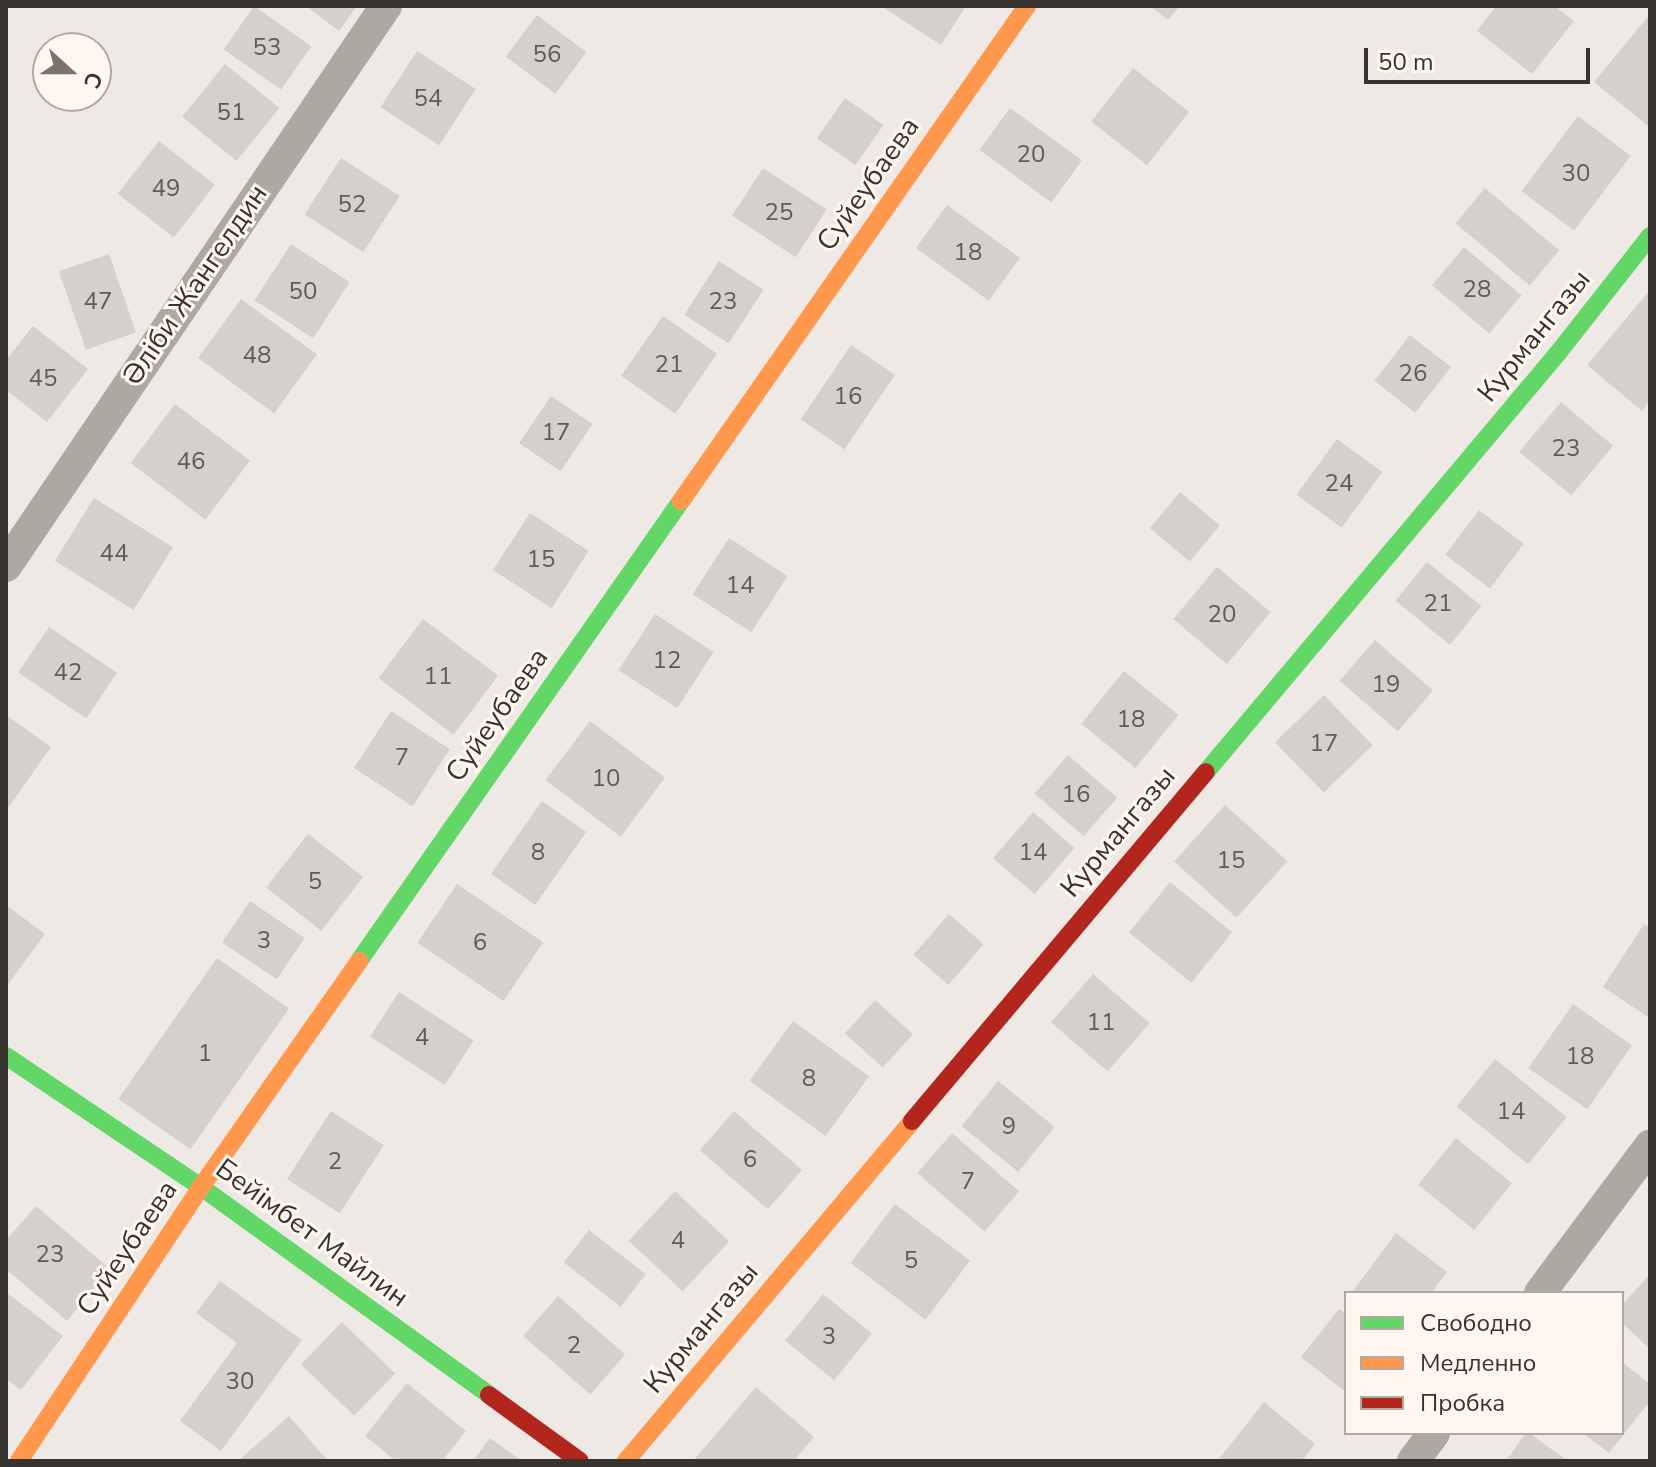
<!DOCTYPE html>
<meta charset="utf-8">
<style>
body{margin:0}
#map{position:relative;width:1656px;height:1467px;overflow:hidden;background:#eee9e4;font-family:"Nunito Sans",sans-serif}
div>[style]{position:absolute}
.building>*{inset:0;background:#d4d1cc;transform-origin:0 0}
.street>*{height:32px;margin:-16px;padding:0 16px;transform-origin:16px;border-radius:16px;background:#ada8a2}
.fast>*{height:18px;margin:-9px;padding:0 9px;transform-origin:9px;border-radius:9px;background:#63d668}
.slow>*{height:18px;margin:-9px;padding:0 9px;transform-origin:9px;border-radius:9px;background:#ff974d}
.jam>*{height:18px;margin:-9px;padding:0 9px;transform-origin:9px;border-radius:9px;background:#b3261e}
span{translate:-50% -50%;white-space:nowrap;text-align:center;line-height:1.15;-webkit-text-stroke:6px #fff7ef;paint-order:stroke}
.number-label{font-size:24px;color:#5f5c58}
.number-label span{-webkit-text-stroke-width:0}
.street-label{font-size:28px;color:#373430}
.frame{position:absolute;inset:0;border:8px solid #373430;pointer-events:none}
.legend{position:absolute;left:1344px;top:1291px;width:280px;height:144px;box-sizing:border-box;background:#fff7ef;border:2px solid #afa9a3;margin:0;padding:10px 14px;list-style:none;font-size:24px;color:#373430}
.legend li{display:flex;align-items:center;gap:16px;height:40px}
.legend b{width:40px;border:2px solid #afa9a3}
.north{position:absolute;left:32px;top:32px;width:80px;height:80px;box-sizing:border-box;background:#fff7ef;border:2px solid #afa9a3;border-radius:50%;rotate:111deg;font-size:22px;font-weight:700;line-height:32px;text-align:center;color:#373430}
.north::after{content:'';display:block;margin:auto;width:28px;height:36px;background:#77736f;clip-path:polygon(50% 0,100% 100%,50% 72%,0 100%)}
.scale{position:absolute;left:1364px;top:48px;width:226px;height:36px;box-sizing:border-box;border:4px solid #373430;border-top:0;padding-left:10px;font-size:24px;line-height:28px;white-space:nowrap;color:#373430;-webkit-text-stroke:6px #fff7ef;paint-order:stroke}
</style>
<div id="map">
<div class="building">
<i style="left:254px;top:6px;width:70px;height:53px;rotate:35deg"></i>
<i style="clip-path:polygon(306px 6px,357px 6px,339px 31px)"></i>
<i style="clip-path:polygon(881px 6px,966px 6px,941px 45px)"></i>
<i style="clip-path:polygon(1150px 6px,1180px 6px,1168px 20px)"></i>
<i style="clip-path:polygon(1496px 6px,1555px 6px,1574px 21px,1532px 74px,1477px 31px)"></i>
<i style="clip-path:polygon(1650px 14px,1650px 123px,1648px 126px,1594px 82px)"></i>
<i style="left:537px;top:15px;width:62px;height:52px;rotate:37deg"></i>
<i style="left:417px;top:51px;width:70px;height:67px;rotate:33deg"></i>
<i style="left:225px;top:64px;width:70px;height:68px;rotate:39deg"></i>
<i style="left:1133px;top:68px;width:71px;height:68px;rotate:38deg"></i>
<i style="left:845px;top:98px;width:47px;height:49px;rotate:35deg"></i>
<i style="left:1010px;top:108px;width:89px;height:52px;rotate:36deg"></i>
<i style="left:1578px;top:116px;width:66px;height:94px;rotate:37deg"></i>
<i style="left:159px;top:141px;width:71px;height:67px;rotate:38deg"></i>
<i style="left:341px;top:158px;width:70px;height:67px;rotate:33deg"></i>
<i style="left:763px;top:168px;width:76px;height:57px;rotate:33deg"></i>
<i style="left:1485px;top:188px;width:97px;height:46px;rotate:40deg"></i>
<i style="left:947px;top:205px;width:90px;height:53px;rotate:36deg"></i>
<i style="left:291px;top:244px;width:70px;height:67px;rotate:33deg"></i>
<i style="left:1464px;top:247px;width:75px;height:50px;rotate:40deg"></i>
<i style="left:109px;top:254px;width:83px;height:53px;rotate:71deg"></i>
<i style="left:719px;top:261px;width:53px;height:64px;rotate:33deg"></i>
<i style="clip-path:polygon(1650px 290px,1650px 400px,1642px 411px,1587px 365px)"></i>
<i style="left:241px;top:299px;width:94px;height:73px;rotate:36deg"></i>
<i style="left:663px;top:316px;width:66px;height:73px;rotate:35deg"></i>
<i style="clip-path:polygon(33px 326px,88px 369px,47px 422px,6px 390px,6px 360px)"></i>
<i style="left:1410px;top:335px;width:52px;height:58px;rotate:38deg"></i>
<i style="left:851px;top:345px;width:53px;height:90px;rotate:34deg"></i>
<i style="left:551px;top:396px;width:50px;height:57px;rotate:34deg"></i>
<i style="left:1561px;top:402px;width:68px;height:65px;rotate:40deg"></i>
<i style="left:175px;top:404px;width:94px;height:74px;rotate:37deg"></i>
<i style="left:1337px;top:439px;width:56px;height:69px;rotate:36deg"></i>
<i style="left:1180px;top:492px;width:52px;height:47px;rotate:40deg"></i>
<i style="left:94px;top:498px;width:93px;height:74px;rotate:32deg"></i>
<i style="left:1479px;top:510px;width:56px;height:56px;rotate:37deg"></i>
<i style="left:530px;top:513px;width:70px;height:68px;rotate:33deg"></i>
<i style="left:729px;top:538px;width:70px;height:67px;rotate:33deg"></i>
<i style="left:1427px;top:562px;width:70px;height:50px;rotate:39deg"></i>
<i style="left:1217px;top:567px;width:70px;height:68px;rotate:40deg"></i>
<i style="left:655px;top:614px;width:70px;height:67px;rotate:33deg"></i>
<i style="left:423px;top:619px;width:94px;height:74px;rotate:37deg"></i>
<i style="left:49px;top:627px;width:82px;height:55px;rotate:34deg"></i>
<i style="left:1375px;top:640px;width:77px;height:54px;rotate:41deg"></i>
<i style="left:1124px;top:671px;width:70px;height:68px;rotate:39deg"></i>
<i style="left:1324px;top:695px;width:70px;height:68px;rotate:46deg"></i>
<i style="left:391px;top:711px;width:70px;height:68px;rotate:33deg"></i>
<i style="clip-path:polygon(6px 715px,51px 747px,8px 808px,6px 806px)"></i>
<i style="left:590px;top:721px;width:94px;height:74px;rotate:37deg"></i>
<i style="left:1068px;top:755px;width:65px;height:51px;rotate:41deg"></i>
<i style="left:542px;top:801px;width:54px;height:89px;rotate:35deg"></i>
<i style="left:1225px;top:805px;width:84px;height:76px;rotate:42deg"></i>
<i style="left:1033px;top:812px;width:55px;height:61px;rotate:41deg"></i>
<i style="left:308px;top:834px;width:70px;height:68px;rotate:38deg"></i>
<i style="left:1170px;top:882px;width:80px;height:65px;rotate:39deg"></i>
<i style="left:457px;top:884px;width:104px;height:71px;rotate:34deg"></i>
<i style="left:250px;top:901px;width:66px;height:50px;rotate:34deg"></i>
<i style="clip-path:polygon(6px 905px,45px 934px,6px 987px)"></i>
<i style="left:949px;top:914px;width:46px;height:54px;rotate:41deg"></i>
<i style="clip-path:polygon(1644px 924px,1650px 928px,1648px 1017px,1603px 987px)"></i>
<i style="left:217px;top:958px;width:88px;height:172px;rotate:35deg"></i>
<i style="left:1093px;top:974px;width:75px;height:64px;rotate:41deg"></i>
<i style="left:399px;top:992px;width:89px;height:53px;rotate:33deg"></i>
<i style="left:875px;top:1000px;width:51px;height:45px;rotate:42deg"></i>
<i style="left:1573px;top:1004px;width:72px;height:78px;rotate:35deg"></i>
<i style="left:793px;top:1021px;width:94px;height:74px;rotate:36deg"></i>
<i style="left:1495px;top:1059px;width:92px;height:61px;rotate:39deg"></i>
<i style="left:998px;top:1081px;width:73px;height:58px;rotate:39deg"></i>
<i style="left:331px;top:1111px;width:63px;height:81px;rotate:33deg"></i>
<i style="left:734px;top:1111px;width:90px;height:52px;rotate:41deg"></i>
<i style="left:952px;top:1133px;width:89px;height:53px;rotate:41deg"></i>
<i style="left:1456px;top:1138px;width:72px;height:60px;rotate:39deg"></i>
<i style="left:675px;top:1191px;width:74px;height:68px;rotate:43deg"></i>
<i style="left:895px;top:1204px;width:94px;height:74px;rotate:37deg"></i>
<i style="clip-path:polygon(36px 1206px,110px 1269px,67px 1321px,6px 1269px,6px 1240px)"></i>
<i style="left:589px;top:1230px;width:72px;height:41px;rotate:38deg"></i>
<i style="clip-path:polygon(1396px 1233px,1447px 1272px,1431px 1293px,1356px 1293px,1353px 1291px)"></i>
<i style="clip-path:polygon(1650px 1274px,1650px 1349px,1622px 1323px,1622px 1305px)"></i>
<i style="clip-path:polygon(220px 1281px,302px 1340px,221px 1451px,180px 1421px,237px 1343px,196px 1313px)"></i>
<i style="clip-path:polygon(6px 1292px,63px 1336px,21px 1390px,6px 1379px)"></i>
<i style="left:823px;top:1294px;width:63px;height:60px;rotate:39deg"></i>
<i style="left:558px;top:1296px;width:89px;height:53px;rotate:41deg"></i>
<i style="clip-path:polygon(1339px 1309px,1346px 1314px,1346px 1392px,1301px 1357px)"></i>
<i style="left:342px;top:1322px;width:74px;height:59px;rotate:44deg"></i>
<i style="clip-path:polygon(1622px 1362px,1650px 1384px,1650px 1401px,1609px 1453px,1583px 1433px,1622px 1433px)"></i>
<i style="clip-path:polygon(407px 1383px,466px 1431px,442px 1461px,396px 1461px,365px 1436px)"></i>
<i style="clip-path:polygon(756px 1387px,814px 1437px,794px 1461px,693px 1461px)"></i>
<i style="clip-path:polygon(1264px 1402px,1315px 1444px,1302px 1461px,1222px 1461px,1219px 1459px)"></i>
<i style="clip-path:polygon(289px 1416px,328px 1461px,238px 1461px)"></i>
<i style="clip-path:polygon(1526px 1433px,1529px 1433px,1568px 1461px,1506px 1461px)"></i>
<i style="clip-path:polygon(490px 1438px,522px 1461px,473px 1461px)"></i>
</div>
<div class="street">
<i style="left:6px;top:566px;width:677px;rotate:-55.84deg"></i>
<i style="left:1540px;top:1293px;width:184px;rotate:-53.2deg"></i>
<i style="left:1413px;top:1461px;width:35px;rotate:-53deg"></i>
</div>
<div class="fast">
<i style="left:1206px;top:772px;width:547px;rotate:-49.97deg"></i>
<i style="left:1558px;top:353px;width:149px;rotate:-51.8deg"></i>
<i style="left:359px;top:961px;width:562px;rotate:-55.01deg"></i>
<i style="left:6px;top:1056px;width:235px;rotate:33.9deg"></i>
<i style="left:201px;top:1187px;width:355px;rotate:35.8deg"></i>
</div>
<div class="slow">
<i style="left:681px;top:501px;width:604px;rotate:-55.05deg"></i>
<i style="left:19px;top:1461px;width:329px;rotate:-56.4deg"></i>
<i style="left:201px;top:1187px;width:276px;rotate:-55deg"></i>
<i style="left:626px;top:1461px;width:444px;rotate:-49.9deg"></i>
</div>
<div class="jam">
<i style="left:912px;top:1121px;width:456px;rotate:-49.9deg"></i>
<i style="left:489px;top:1395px;width:112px;rotate:36deg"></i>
</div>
<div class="number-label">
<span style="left:267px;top:48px">53</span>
<span style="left:547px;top:55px">56</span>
<span style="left:428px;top:99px">54</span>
<span style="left:231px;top:113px">51</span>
<span style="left:1031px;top:155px">20</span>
<span style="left:1576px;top:174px">30</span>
<span style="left:166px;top:189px">49</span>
<span style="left:352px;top:205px">52</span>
<span style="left:779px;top:213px">25</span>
<span style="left:968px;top:253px">18</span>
<span style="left:1477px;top:290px">28</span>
<span style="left:303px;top:292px">50</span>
<span style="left:98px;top:302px">47</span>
<span style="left:723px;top:302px">23</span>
<span style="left:257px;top:356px">48</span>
<span style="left:669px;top:365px">21</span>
<span style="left:1413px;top:374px">26</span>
<span style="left:43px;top:379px">45</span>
<span style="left:848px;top:397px">16</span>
<span style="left:556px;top:433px">17</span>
<span style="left:1566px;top:449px">23</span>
<span style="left:191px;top:462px">46</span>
<span style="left:1339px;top:484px">24</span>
<span style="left:114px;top:554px">44</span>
<span style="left:541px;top:560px">15</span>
<span style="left:740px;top:586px">14</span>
<span style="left:1438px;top:604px">21</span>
<span style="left:1222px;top:615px">20</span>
<span style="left:667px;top:661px">12</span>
<span style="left:68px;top:673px">42</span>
<span style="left:438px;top:677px">11</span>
<span style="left:1386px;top:685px">19</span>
<span style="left:1131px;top:720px">18</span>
<span style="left:1324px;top:744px">17</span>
<span style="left:402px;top:758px">7</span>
<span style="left:606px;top:779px">10</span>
<span style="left:1076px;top:795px">16</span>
<span style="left:538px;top:853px">8</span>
<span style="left:1033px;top:853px">14</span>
<span style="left:1231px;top:861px">15</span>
<span style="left:315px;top:882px">5</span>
<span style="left:264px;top:941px">3</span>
<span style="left:480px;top:943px">6</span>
<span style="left:1101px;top:1023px">11</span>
<span style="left:422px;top:1038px">4</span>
<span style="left:205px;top:1054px">1</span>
<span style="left:1580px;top:1057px">18</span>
<span style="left:809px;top:1079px">8</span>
<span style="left:1511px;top:1112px">14</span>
<span style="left:1009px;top:1127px">9</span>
<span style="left:750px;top:1160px">6</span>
<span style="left:335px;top:1162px">2</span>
<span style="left:968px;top:1182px">7</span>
<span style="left:678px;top:1241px">4</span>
<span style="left:50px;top:1255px">23</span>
<span style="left:911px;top:1261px">5</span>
<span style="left:829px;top:1337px">3</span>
<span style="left:574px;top:1346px">2</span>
<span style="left:240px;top:1382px">30</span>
</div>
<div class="street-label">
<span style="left:868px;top:184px;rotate:-55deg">Суйеубаева</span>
<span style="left:195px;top:285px;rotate:-56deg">Әліби Жангелдин</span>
<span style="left:1534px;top:336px;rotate:-51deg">Курмангазы</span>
<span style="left:497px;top:715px;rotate:-55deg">Суйеубаева</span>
<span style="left:1118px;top:832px;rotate:-50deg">Курмангазы</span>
<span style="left:312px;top:1233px;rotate:36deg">Бейімбет Майлин</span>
<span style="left:127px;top:1248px;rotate:-56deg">Суйеубаева</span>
<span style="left:701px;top:1328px;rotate:-50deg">Курмангазы</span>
</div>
<div class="frame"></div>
<ul class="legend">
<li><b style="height:10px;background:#63d668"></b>Свободно</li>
<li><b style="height:10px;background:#ff974d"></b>Медленно</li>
<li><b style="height:10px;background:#b3261e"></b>Пробка</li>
</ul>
<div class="north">С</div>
<div class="scale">50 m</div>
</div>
